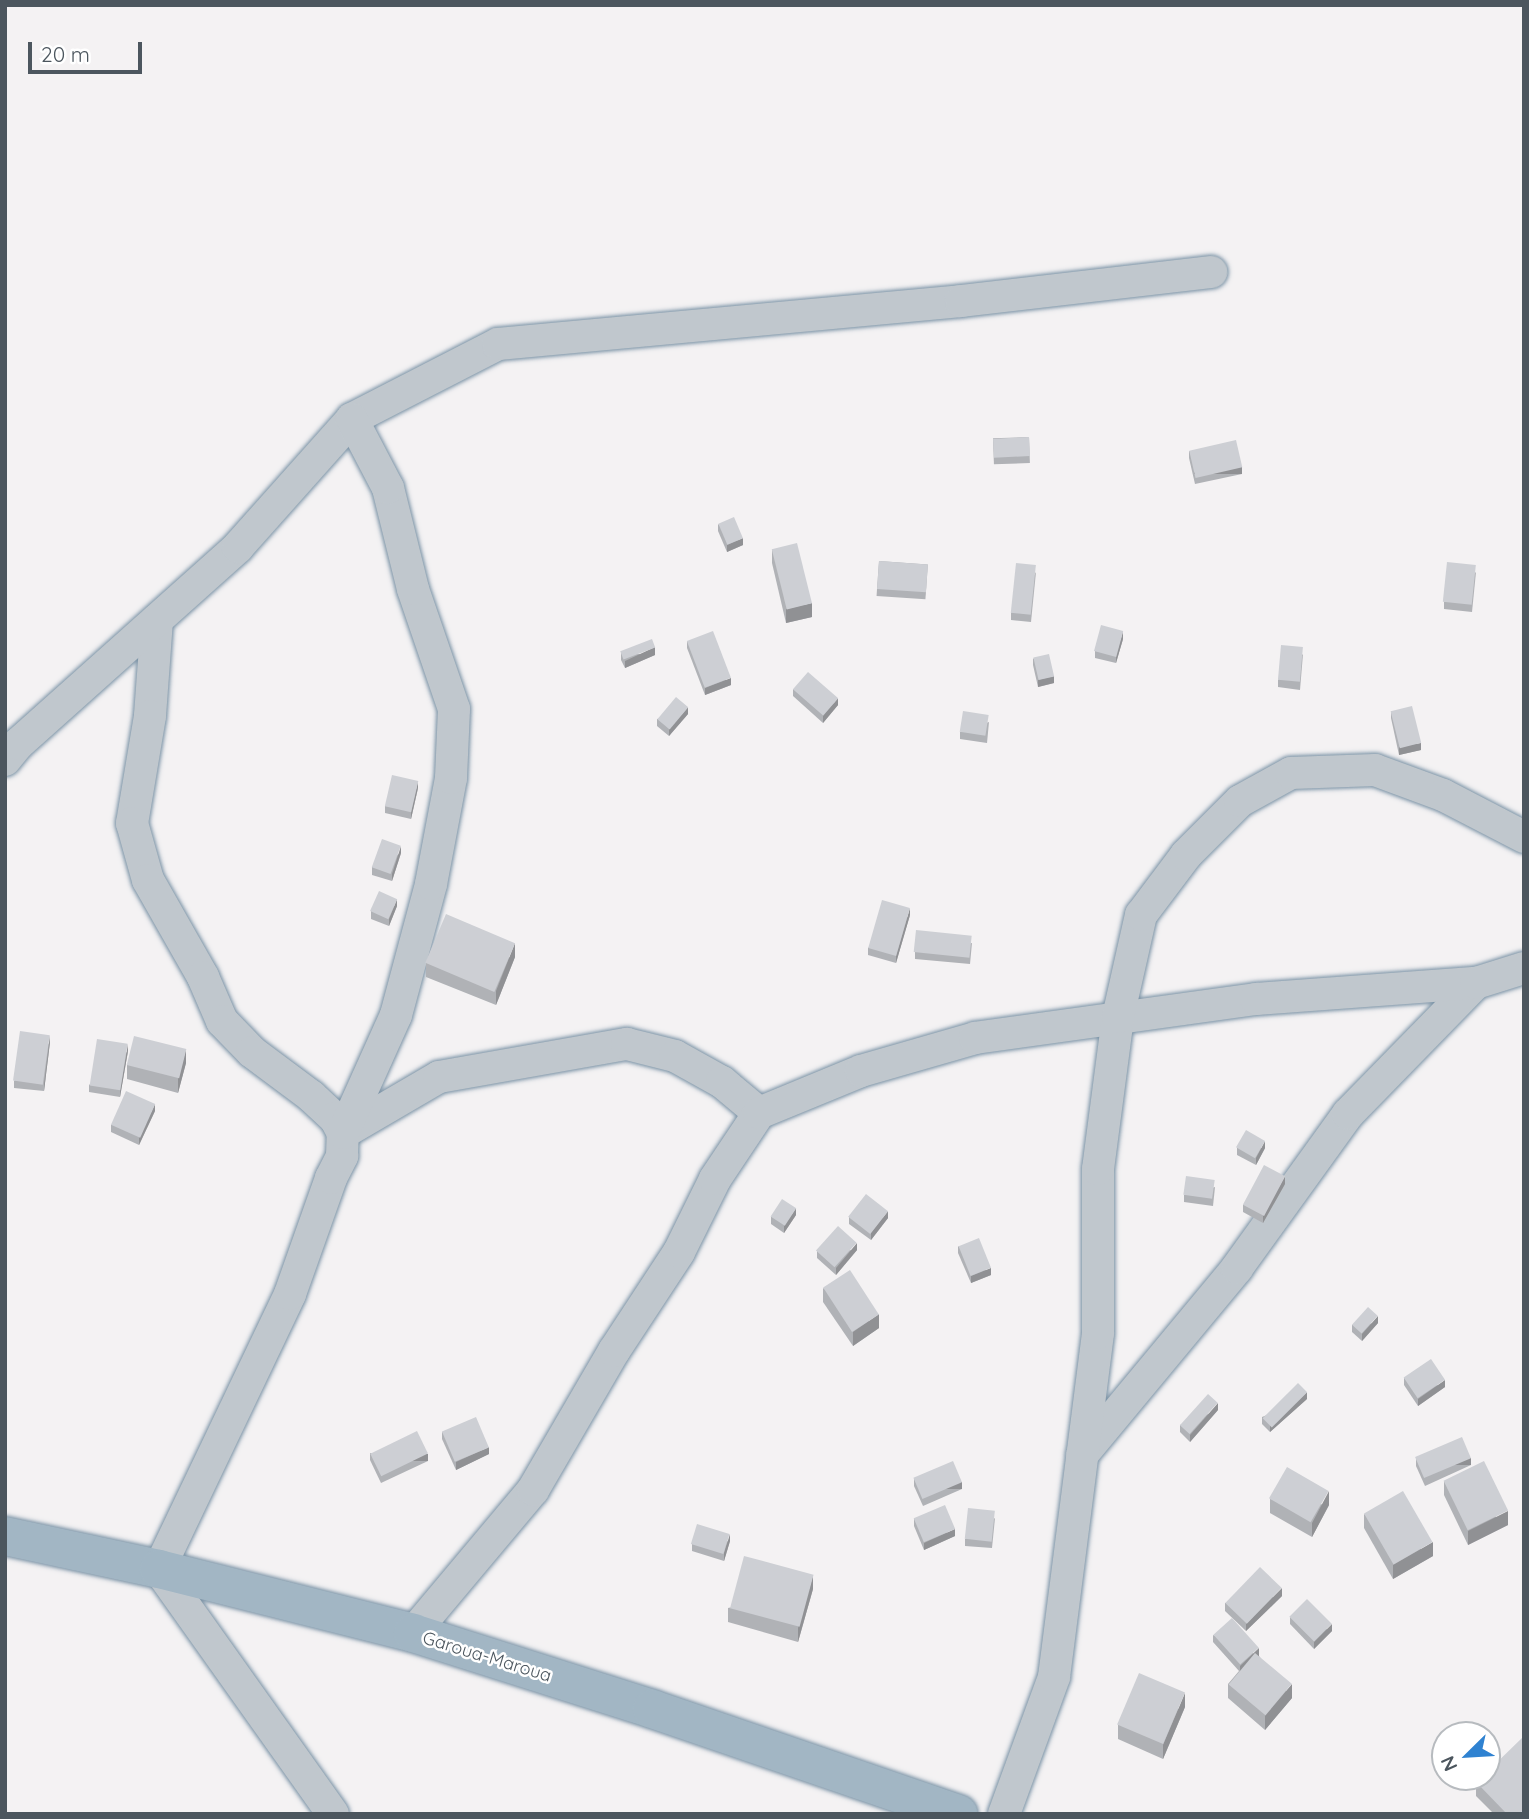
<!DOCTYPE html>
<style>
body{margin:0}
#map{position:relative;width:1529px;height:1819px;overflow:hidden;background:#f4f2f3;font-family:Quicksand,sans-serif}
div>[style]{position:absolute}
.roads{filter:drop-shadow(0 0 2px #7b93a6) drop-shadow(0 0 2px #7b93a6)}
.minor>*{height:32px;margin:-16px;padding:0 16px;transform-origin:16px;border-radius:16px;background:#c0c7cd}
.trunk>*{height:38px;margin:-19px;padding:0 19px;transform-origin:19px;border-radius:19px;background:#a2b6c4}
.wall>*{inset:0;background:#b0b2b6;transform-origin:0 0}
.shaded-wall>*{inset:0;background:#909194;transform-origin:0 0}
.building>*{inset:0;background:#cdcfd4;transform-origin:0 0}
span{translate:-50% -50%;white-space:nowrap;text-align:center;line-height:1.15;-webkit-text-stroke:5px #fff;paint-order:stroke}
.street-label{font-size:18px;color:#4c565e}
.frame{position:absolute;inset:0;border:7px solid #4c565e;pointer-events:none}
.north{position:absolute;left:1431px;top:1721px;width:70px;height:70px;box-sizing:border-box;background:#fff;border:2px solid #b7bbbf;border-radius:50%;rotate:246deg;font-size:19px;font-weight:700;line-height:28px;text-align:center;color:#4c565e}
.north::after{content:'';display:block;margin:auto;width:24px;height:32px;background:#2f82d1;clip-path:polygon(50% 0,100% 100%,50% 72%,0 100%)}
.scale{position:absolute;left:28px;top:42px;width:114px;height:32px;box-sizing:border-box;border:4px solid #4c565e;border-top:0;padding-left:9px;font-size:21px;line-height:24px;white-space:nowrap;color:#4c565e;-webkit-text-stroke:5px #fff;paint-order:stroke}
</style>
<div id="map">
<div class="roads">
<div class="minor">
<i style="left:157px;top:620px;width:96px;rotate:94.2deg"></i>
<i style="left:150px;top:716px;width:109px;rotate:99.5deg"></i>
<i style="left:132px;top:823px;width:59px;rotate:74.3deg"></i>
<i style="left:148px;top:880px;width:112px;rotate:60.4deg"></i>
<i style="left:203px;top:977px;width:48px;rotate:66.6deg"></i>
<i style="left:222px;top:1021px;width:43px;rotate:45.9deg"></i>
<i style="left:252px;top:1052px;width:74px;rotate:36.7deg"></i>
<i style="left:311px;top:1096px;width:33px;rotate:43deg"></i>
<i style="left:335px;top:1118px;width:17px;rotate:62deg"></i>
<i style="left:5px;top:760px;width:21px;rotate:-51deg"></i>
<i style="left:18px;top:744px;width:295px;rotate:-41.8deg"></i>
<i style="left:238px;top:547px;width:171px;rotate:-48.3deg"></i>
<i style="left:352px;top:419px;width:164px;rotate:-27.2deg"></i>
<i style="left:498px;top:344px;width:465px;rotate:-5.3deg"></i>
<i style="left:961px;top:301px;width:252px;rotate:-6.6deg"></i>
<i style="left:343px;top:1133px;width:111px;rotate:-30.3deg"></i>
<i style="left:439px;top:1077px;width:191px;rotate:-10deg"></i>
<i style="left:627px;top:1044px;width:49px;rotate:14deg"></i>
<i style="left:675px;top:1056px;width:54px;rotate:29deg"></i>
<i style="left:722px;top:1082px;width:48px;rotate:40deg"></i>
<i style="left:1082px;top:1455px;width:243px;rotate:-50.3deg"></i>
<i style="left:1237px;top:1268px;width:190px;rotate:-54.2deg"></i>
<i style="left:1348px;top:1114px;width:183px;rotate:-45.7deg"></i>
<i style="left:413px;top:1633px;width:187px;rotate:-50deg"></i>
<i style="left:533px;top:1490px;width:161px;rotate:-59.8deg"></i>
<i style="left:614px;top:1351px;width:118px;rotate:-56.7deg"></i>
<i style="left:679px;top:1252px;width:81px;rotate:-63.7deg"></i>
<i style="left:715px;top:1179px;width:79px;rotate:-56.3deg"></i>
<i style="left:759px;top:1113px;width:110px;rotate:-22.4deg"></i>
<i style="left:861px;top:1071px;width:119px;rotate:-16.1deg"></i>
<i style="left:975px;top:1038px;width:284px;rotate:-7.9deg"></i>
<i style="left:1256px;top:999px;width:221px;rotate:-4.2deg"></i>
<i style="left:1476px;top:983px;width:50px;rotate:-17.4deg"></i>
<i style="left:333px;top:1814px;width:301px;rotate:-125.4deg"></i>
<i style="left:159px;top:1569px;width:305px;rotate:-64.5deg"></i>
<i style="left:290px;top:1294px;width:123px;rotate:-70.5deg"></i>
<i style="left:331px;top:1178px;width:25px;rotate:-63deg"></i>
<i style="left:342px;top:1156px;width:23px;rotate:-88deg"></i>
<i style="left:343px;top:1133px;width:129px;rotate:-65.8deg"></i>
<i style="left:396px;top:1015px;width:136px;rotate:-75deg"></i>
<i style="left:431px;top:884px;width:108px;rotate:-79.3deg"></i>
<i style="left:451px;top:778px;width:69px;rotate:-87.5deg"></i>
<i style="left:454px;top:709px;width:127px;rotate:-108.9deg"></i>
<i style="left:413px;top:589px;width:104px;rotate:-103.9deg"></i>
<i style="left:388px;top:488px;width:78px;rotate:-117.6deg"></i>
<i style="left:1004px;top:1814px;width:146px;rotate:-69.9deg"></i>
<i style="left:1054px;top:1677px;width:347px;rotate:-82.7deg"></i>
<i style="left:1098px;top:1333px;width:164px;rotate:-90deg"></i>
<i style="left:1098px;top:1169px;width:153px;rotate:-82.5deg"></i>
<i style="left:1118px;top:1017px;width:105px;rotate:-77.3deg"></i>
<i style="left:1141px;top:915px;width:75px;rotate:-53.1deg"></i>
<i style="left:1186px;top:855px;width:76px;rotate:-45deg"></i>
<i style="left:1240px;top:801px;width:58px;rotate:-28.8deg"></i>
<i style="left:1291px;top:773px;width:84px;rotate:-2deg"></i>
<i style="left:1375px;top:770px;width:72px;rotate:20.2deg"></i>
<i style="left:1443px;top:795px;width:91px;rotate:27.4deg"></i>
</div>
<div class="trunk">
<i style="left:5px;top:1536px;width:157px;rotate:12.1deg"></i>
<i style="left:159px;top:1569px;width:262px;rotate:14.1deg"></i>
<i style="left:413px;top:1633px;width:251px;rotate:17.6deg"></i>
<i style="left:652px;top:1709px;width:324px;rotate:18.9deg"></i>
</div>
</div>
<div class="wall">
<i style="left:1029px;top:437px;width:26px;height:36px;rotate:88deg"></i>
<i style="clip-path:polygon(1189px 451px,1242px 474px,1195px 484px,1189px 458px)"></i>
<i style="clip-path:polygon(718px 524px,743px 545px,727px 552px,718px 531px)"></i>
<i style="clip-path:polygon(772px 549px,812px 617px,786px 623px,772px 563px)"></i>
<i style="left:879px;top:561px;width:49px;height:35px;rotate:4deg"></i>
<i style="clip-path:polygon(1036px 572px,1031px 622px,1011px 620px,1011px 613px)"></i>
<i style="clip-path:polygon(1476px 572px,1472px 612px,1444px 609px,1444px 602px)"></i>
<i style="clip-path:polygon(1123px 639px,1116px 663px,1095px 658px,1095px 651px)"></i>
<i style="clip-path:polygon(687px 641px,731px 685px,705px 695px,687px 648px)"></i>
<i style="clip-path:polygon(621px 653px,655px 655px,625px 668px,621px 660px)"></i>
<i style="clip-path:polygon(1303px 654px,1300px 690px,1278px 687px,1278px 680px)"></i>
<i style="clip-path:polygon(1033px 658px,1054px 683px,1038px 687px,1033px 665px)"></i>
<i style="clip-path:polygon(793px 689px,838px 705px,823px 723px,793px 696px)"></i>
<i style="clip-path:polygon(1391px 711px,1421px 750px,1399px 755px,1391px 718px)"></i>
<i style="clip-path:polygon(688px 714px,669px 736px,657px 726px,657px 719px)"></i>
<i style="clip-path:polygon(989px 722px,987px 743px,960px 739px,960px 732px)"></i>
<i style="clip-path:polygon(418px 788px,411px 819px,385px 813px,385px 806px)"></i>
<i style="clip-path:polygon(401px 853px,392px 881px,372px 875px,372px 867px)"></i>
<i style="clip-path:polygon(397px 906px,389px 926px,371px 919px,371px 911px)"></i>
<i style="clip-path:polygon(910px 915px,896px 963px,868px 955px,868px 948px)"></i>
<i style="clip-path:polygon(972px 943px,970px 964px,915px 959px,915px 952px)"></i>
<i style="clip-path:polygon(515px 957px,496px 1005px,426px 977px,426px 963px)"></i>
<i style="clip-path:polygon(50px 1042px,44px 1091px,14px 1088px,14px 1081px)"></i>
<i style="clip-path:polygon(128px 1051px,120px 1097px,89px 1092px,89px 1085px)"></i>
<i style="clip-path:polygon(186px 1063px,178px 1093px,127px 1079px,127px 1065px)"></i>
<i style="clip-path:polygon(155px 1111px,139px 1145px,111px 1132px,111px 1125px)"></i>
<i style="clip-path:polygon(1237px 1148px,1265px 1148px,1256px 1165px,1237px 1155px)"></i>
<i style="clip-path:polygon(1285px 1184px,1263px 1223px,1243px 1212px,1243px 1205px)"></i>
<i style="clip-path:polygon(1215px 1187px,1213px 1206px,1184px 1202px,1184px 1195px)"></i>
<i style="clip-path:polygon(796px 1215px,784px 1233px,771px 1224px,771px 1217px)"></i>
<i style="clip-path:polygon(849px 1217px,888px 1218px,871px 1240px,849px 1224px)"></i>
<i style="clip-path:polygon(958px 1246px,991px 1275px,971px 1283px,958px 1253px)"></i>
<i style="clip-path:polygon(857px 1250px,836px 1275px,817px 1258px,817px 1251px)"></i>
<i style="clip-path:polygon(823px 1288px,879px 1328px,853px 1346px,823px 1302px)"></i>
<i style="clip-path:polygon(1378px 1323px,1362px 1341px,1352px 1332px,1352px 1325px)"></i>
<i style="clip-path:polygon(1404px 1378px,1445px 1387px,1418px 1406px,1404px 1385px)"></i>
<i style="clip-path:polygon(1307px 1399px,1270px 1432px,1262px 1424px,1262px 1417px)"></i>
<i style="clip-path:polygon(1218px 1410px,1190px 1442px,1180px 1432px,1180px 1425px)"></i>
<i style="clip-path:polygon(442px 1432px,489px 1454px,456px 1470px,442px 1439px)"></i>
<i style="clip-path:polygon(370px 1453px,428px 1461px,381px 1483px,370px 1460px)"></i>
<i style="clip-path:polygon(1416px 1459px,1471px 1465px,1425px 1486px,1416px 1466px)"></i>
<i style="clip-path:polygon(914px 1479px,962px 1489px,923px 1506px,914px 1486px)"></i>
<i style="clip-path:polygon(1444px 1481px,1508px 1525px,1468px 1545px,1444px 1495px)"></i>
<i style="clip-path:polygon(1270px 1499px,1329px 1505px,1312px 1537px,1270px 1513px)"></i>
<i style="clip-path:polygon(1364px 1514px,1433px 1556px,1393px 1579px,1364px 1528px)"></i>
<i style="clip-path:polygon(914px 1518px,955px 1536px,924px 1550px,914px 1526px)"></i>
<i style="clip-path:polygon(995px 1518px,992px 1548px,965px 1546px,965px 1539px)"></i>
<i style="clip-path:polygon(730px 1541px,724px 1561px,692px 1551px,692px 1544px)"></i>
<i style="clip-path:polygon(813px 1589px,798px 1642px,728px 1622px,728px 1608px)"></i>
<i style="clip-path:polygon(1282px 1596px,1246px 1631px,1225px 1611px,1225px 1603px)"></i>
<i style="clip-path:polygon(1290px 1617px,1332px 1631px,1314px 1649px,1290px 1624px)"></i>
<i style="clip-path:polygon(1213px 1635px,1259px 1656px,1292px 1698px,1265px 1730px,1228px 1698px,1228px 1684px,1239px 1671px,1213px 1642px)"></i>
<i style="clip-path:polygon(1185px 1707px,1163px 1759px,1118px 1739px,1118px 1725px)"></i>
<i style="clip-path:polygon(1476px 1782px,1524px 1814px,1494px 1814px,1476px 1796px)"></i>
</div>
<div class="shaded-wall">
<i style="left:1242px;top:467px;width:7px;height:48px;rotate:90deg"></i>
<i style="clip-path:polygon(743px 538px,743px 545px,727px 552px,727px 545px)"></i>
<i style="clip-path:polygon(812px 603px,812px 617px,786px 623px,786px 609px)"></i>
<i style="clip-path:polygon(1123px 631px,1123px 639px,1116px 663px,1116px 656px)"></i>
<i style="clip-path:polygon(655px 647px,655px 655px,625px 668px,625px 661px)"></i>
<i style="clip-path:polygon(1054px 676px,1054px 683px,1038px 687px,1038px 680px)"></i>
<i style="clip-path:polygon(731px 678px,731px 685px,705px 695px,705px 688px)"></i>
<i style="clip-path:polygon(838px 698px,838px 705px,823px 723px,823px 716px)"></i>
<i style="clip-path:polygon(688px 707px,688px 714px,669px 736px,669px 729px)"></i>
<i style="clip-path:polygon(1421px 743px,1421px 750px,1399px 755px,1399px 747px)"></i>
<i style="clip-path:polygon(418px 781px,418px 788px,411px 819px,411px 812px)"></i>
<i style="clip-path:polygon(401px 846px,401px 853px,392px 881px,392px 874px)"></i>
<i style="clip-path:polygon(397px 899px,397px 906px,389px 926px,389px 919px)"></i>
<i style="clip-path:polygon(910px 908px,910px 915px,896px 963px,896px 956px)"></i>
<i style="clip-path:polygon(515px 943px,515px 957px,496px 1005px,496px 991px)"></i>
<i style="clip-path:polygon(50px 1035px,50px 1042px,44px 1091px,44px 1084px)"></i>
<i style="clip-path:polygon(128px 1044px,128px 1051px,120px 1097px,120px 1090px)"></i>
<i style="clip-path:polygon(186px 1049px,186px 1063px,178px 1093px,178px 1079px)"></i>
<i style="clip-path:polygon(155px 1104px,155px 1111px,139px 1145px,139px 1138px)"></i>
<i style="clip-path:polygon(1265px 1141px,1265px 1148px,1256px 1165px,1256px 1158px)"></i>
<i style="clip-path:polygon(1285px 1176px,1285px 1184px,1263px 1223px,1263px 1216px)"></i>
<i style="clip-path:polygon(796px 1208px,796px 1215px,784px 1233px,784px 1226px)"></i>
<i style="clip-path:polygon(888px 1211px,888px 1218px,871px 1240px,871px 1233px)"></i>
<i style="clip-path:polygon(857px 1243px,857px 1250px,836px 1275px,836px 1268px)"></i>
<i style="clip-path:polygon(991px 1268px,991px 1275px,971px 1283px,971px 1276px)"></i>
<i style="clip-path:polygon(879px 1314px,879px 1328px,853px 1346px,853px 1332px)"></i>
<i style="clip-path:polygon(1378px 1316px,1378px 1323px,1362px 1341px,1362px 1334px)"></i>
<i style="clip-path:polygon(1445px 1380px,1445px 1387px,1418px 1406px,1418px 1399px)"></i>
<i style="clip-path:polygon(1307px 1392px,1307px 1399px,1270px 1432px,1270px 1425px)"></i>
<i style="clip-path:polygon(1218px 1403px,1218px 1410px,1190px 1442px,1190px 1435px)"></i>
<i style="clip-path:polygon(489px 1447px,489px 1454px,456px 1470px,456px 1462px)"></i>
<i style="left:428px;top:1454px;width:7px;height:52px;rotate:90deg"></i>
<i style="left:1471px;top:1458px;width:7px;height:51px;rotate:90deg"></i>
<i style="left:962px;top:1482px;width:7px;height:43px;rotate:90deg"></i>
<i style="clip-path:polygon(1329px 1491px,1329px 1505px,1312px 1537px,1312px 1523px)"></i>
<i style="clip-path:polygon(1508px 1511px,1508px 1525px,1468px 1545px,1468px 1531px)"></i>
<i style="clip-path:polygon(955px 1529px,955px 1536px,924px 1550px,924px 1543px)"></i>
<i style="clip-path:polygon(730px 1534px,730px 1541px,724px 1561px,724px 1553px)"></i>
<i style="clip-path:polygon(1433px 1542px,1433px 1556px,1393px 1579px,1393px 1565px)"></i>
<i style="clip-path:polygon(813px 1575px,813px 1589px,798px 1642px,798px 1628px)"></i>
<i style="clip-path:polygon(1282px 1588px,1282px 1596px,1246px 1631px,1246px 1624px)"></i>
<i style="clip-path:polygon(1332px 1624px,1332px 1631px,1314px 1649px,1314px 1642px)"></i>
<i style="clip-path:polygon(1259px 1648px,1259px 1656px,1240px 1673px,1240px 1666px)"></i>
<i style="clip-path:polygon(1292px 1684px,1292px 1698px,1265px 1730px,1265px 1716px)"></i>
<i style="clip-path:polygon(1185px 1693px,1185px 1707px,1163px 1759px,1163px 1745px)"></i>
</div>
<div class="building">
<i style="left:1029px;top:437px;width:19px;height:36px;rotate:87deg"></i>
<i style="left:1236px;top:440px;width:28px;height:48px;rotate:77deg"></i>
<i style="left:734px;top:517px;width:23px;height:17px;rotate:67deg"></i>
<i style="left:797px;top:543px;width:62px;height:26px;rotate:76deg"></i>
<i style="left:879px;top:561px;width:49px;height:28px;rotate:4deg"></i>
<i style="left:1447px;top:562px;width:29px;height:40px;rotate:6deg"></i>
<i style="left:1016px;top:563px;width:20px;height:50px;rotate:6deg"></i>
<i style="left:1101px;top:625px;width:23px;height:27px;rotate:15deg"></i>
<i style="left:713px;top:631px;width:50px;height:28px;rotate:69deg"></i>
<i style="left:652px;top:639px;width:9px;height:34px;rotate:69deg"></i>
<i style="left:1281px;top:645px;width:22px;height:35px;rotate:5deg"></i>
<i style="left:1049px;top:654px;width:23px;height:16px;rotate:77deg"></i>
<i style="left:808px;top:672px;width:40px;height:23px;rotate:41deg"></i>
<i style="left:676px;top:697px;width:16px;height:29px;rotate:40deg"></i>
<i style="left:1412px;top:706px;width:38px;height:22px;rotate:76deg"></i>
<i style="left:963px;top:711px;width:26px;height:21px;rotate:9deg"></i>
<i style="left:392px;top:775px;width:27px;height:32px;rotate:13deg"></i>
<i style="left:382px;top:839px;width:20px;height:30px;rotate:20deg"></i>
<i style="left:379px;top:891px;width:20px;height:22px;rotate:24deg"></i>
<i style="left:882px;top:900px;width:29px;height:50px;rotate:16deg"></i>
<i style="left:446px;top:914px;width:75px;height:53px;rotate:23deg"></i>
<i style="left:916px;top:930px;width:56px;height:22px;rotate:6deg"></i>
<i style="left:20px;top:1031px;width:30px;height:50px;rotate:8deg"></i>
<i style="left:134px;top:1036px;width:54px;height:30px;rotate:14deg"></i>
<i style="left:97px;top:1039px;width:31px;height:47px;rotate:9deg"></i>
<i style="left:126px;top:1091px;width:32px;height:37px;rotate:24deg"></i>
<i style="left:1246px;top:1130px;width:22px;height:20px;rotate:30deg"></i>
<i style="left:1264px;top:1165px;width:24px;height:45px;rotate:28deg"></i>
<i style="left:1186px;top:1176px;width:29px;height:19px;rotate:8deg"></i>
<i style="left:866px;top:1194px;width:28px;height:29px;rotate:38deg"></i>
<i style="left:782px;top:1199px;width:17px;height:21px;rotate:33deg"></i>
<i style="left:838px;top:1226px;width:25px;height:33px;rotate:42deg"></i>
<i style="left:979px;top:1238px;width:32px;height:22px;rotate:68deg"></i>
<i style="left:850px;top:1270px;width:53px;height:32px;rotate:57deg"></i>
<i style="left:1368px;top:1307px;width:13px;height:24px;rotate:42deg"></i>
<i style="left:1431px;top:1359px;width:25px;height:33px;rotate:56deg"></i>
<i style="left:1298px;top:1383px;width:13px;height:50px;rotate:45deg"></i>
<i style="left:1208px;top:1394px;width:13px;height:42px;rotate:42deg"></i>
<i style="left:476px;top:1417px;width:33px;height:37px;rotate:67deg"></i>
<i style="left:417px;top:1431px;width:25px;height:52px;rotate:64deg"></i>
<i style="left:1462px;top:1437px;width:23px;height:51px;rotate:67deg"></i>
<i style="left:953px;top:1461px;width:23px;height:43px;rotate:67deg"></i>
<i style="left:1484px;top:1461px;width:55px;height:45px;rotate:64deg"></i>
<i style="left:1287px;top:1467px;width:48px;height:36px;rotate:30deg"></i>
<i style="left:1403px;top:1491px;width:59px;height:45px;rotate:60deg"></i>
<i style="left:945px;top:1505px;width:26px;height:34px;rotate:67deg"></i>
<i style="left:968px;top:1508px;width:27px;height:31px;rotate:6deg"></i>
<i style="left:697px;top:1524px;width:34px;height:21px;rotate:17deg"></i>
<i style="left:744px;top:1556px;width:72px;height:54px;rotate:15deg"></i>
<i style="left:1260px;top:1567px;width:30px;height:50px;rotate:44deg"></i>
<i style="left:1307px;top:1599px;width:35px;height:25px;rotate:45deg"></i>
<i style="left:1232px;top:1618px;width:40px;height:25px;rotate:48deg"></i>
<i style="left:1255px;top:1653px;width:48px;height:41px;rotate:40deg"></i>
<i style="left:1139px;top:1673px;width:50px;height:56px;rotate:23deg"></i>
<i style="clip-path:polygon(1523px 1737px,1524px 1814px,1507px 1814px,1476px 1782px,1482px 1777px,1487px 1777px,1487px 1772px)"></i>
</div>
<div class="street-label">
<span style="left:487px;top:1657px;rotate:17deg">Garoua-Maroua</span>
</div>
<div class="frame"></div>
<div class="north">N</div>
<div class="scale">20 m</div>
</div>
